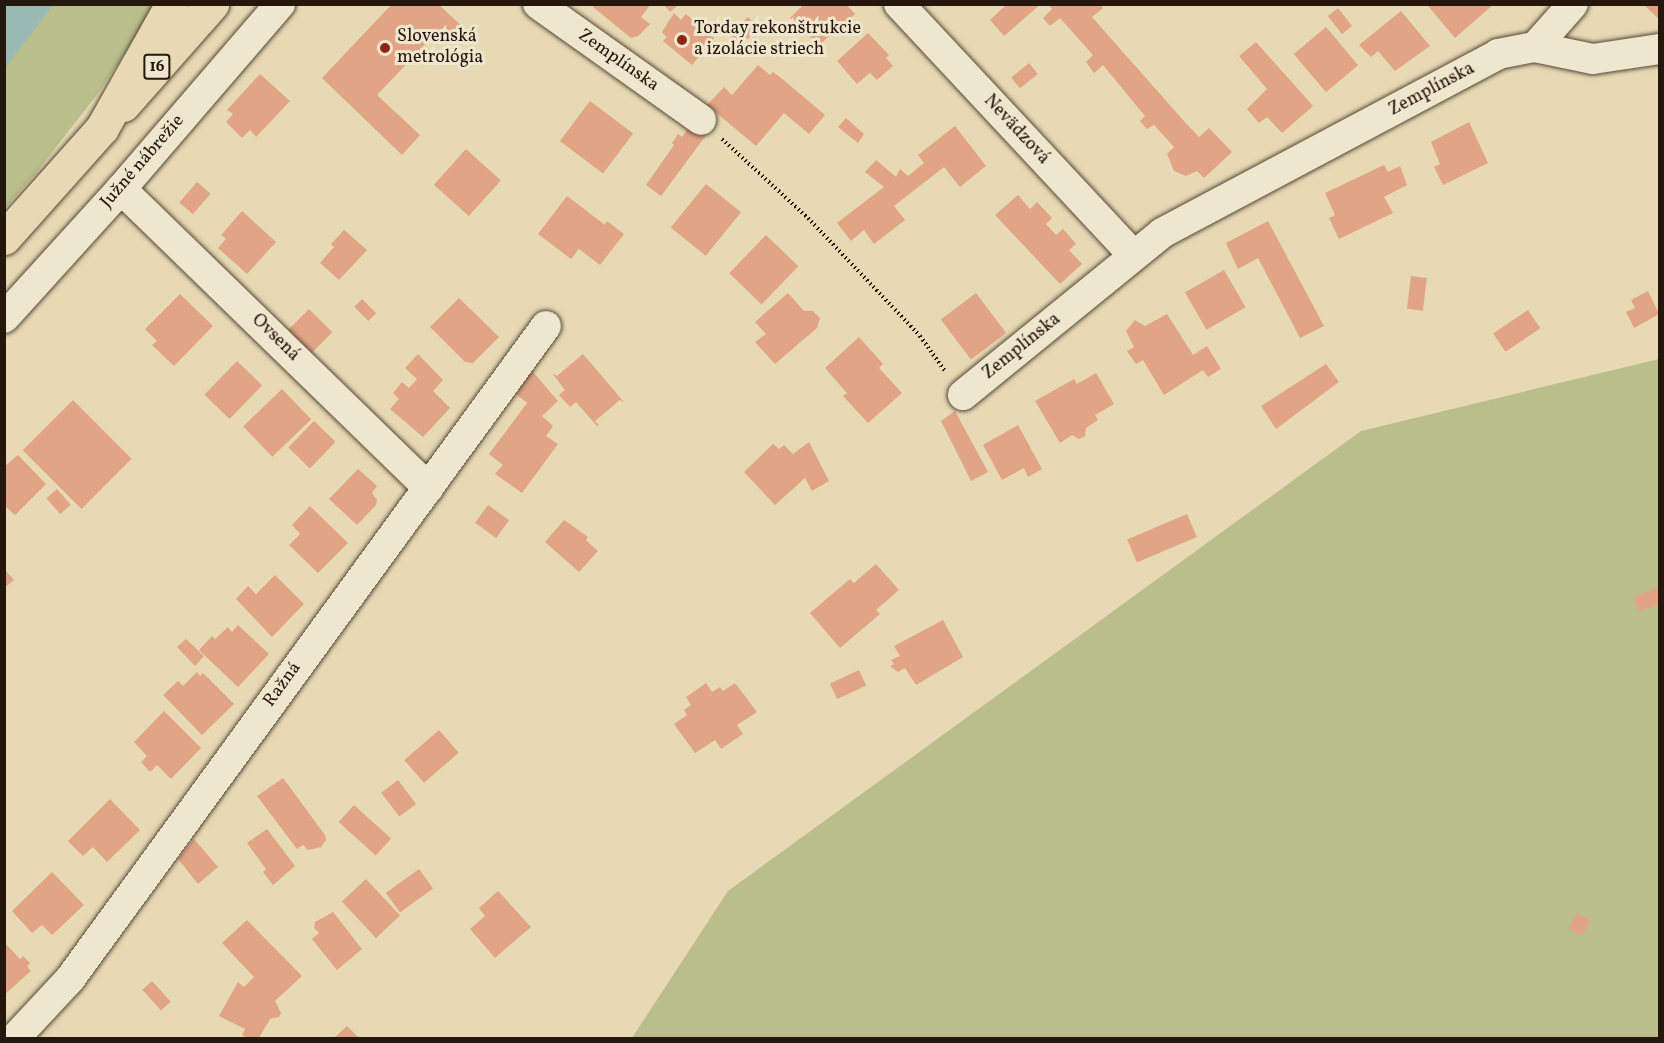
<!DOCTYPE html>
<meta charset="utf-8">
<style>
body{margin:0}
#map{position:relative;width:1664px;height:1043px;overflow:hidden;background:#e7d9b4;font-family:Vollkorn,serif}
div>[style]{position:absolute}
.green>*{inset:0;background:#b9be8b}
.water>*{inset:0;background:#98b9b4}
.building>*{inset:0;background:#e1a485;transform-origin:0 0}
.path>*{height:4px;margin-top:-2px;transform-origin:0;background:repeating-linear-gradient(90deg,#26170e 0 1.5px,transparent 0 4.5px)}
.roads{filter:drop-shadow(0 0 2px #564838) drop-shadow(0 0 2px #564838)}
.minor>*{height:30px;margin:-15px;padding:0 15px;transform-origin:15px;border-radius:15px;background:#efe6ce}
.primary>*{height:33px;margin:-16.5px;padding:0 16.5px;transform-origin:16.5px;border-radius:16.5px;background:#e7d9b4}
.trunk>*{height:33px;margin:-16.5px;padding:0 16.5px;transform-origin:16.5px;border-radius:16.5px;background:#e7d9b4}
.dots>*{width:16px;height:16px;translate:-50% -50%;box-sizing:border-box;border:3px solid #efe6ce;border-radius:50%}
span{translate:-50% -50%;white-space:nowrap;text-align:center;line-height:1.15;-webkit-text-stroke:6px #efe6ce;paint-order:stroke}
.shield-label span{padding:2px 4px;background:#efe6ce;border:2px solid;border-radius:4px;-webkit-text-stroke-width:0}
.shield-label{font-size:16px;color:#26170e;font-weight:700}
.poi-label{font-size:18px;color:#26170e}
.left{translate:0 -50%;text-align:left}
.street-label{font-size:18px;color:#26170e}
.frame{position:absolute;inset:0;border:6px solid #26170e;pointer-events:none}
</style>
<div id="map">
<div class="green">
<i style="clip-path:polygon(53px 5px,157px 5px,99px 92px,36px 173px,5px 208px,4px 68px)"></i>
<i style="clip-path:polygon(1659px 359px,1659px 1038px,632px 1038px,728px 891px,1361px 431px)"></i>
</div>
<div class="water">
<i style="clip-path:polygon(5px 4px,53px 5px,5px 68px,4px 5px)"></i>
</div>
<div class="building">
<i style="clip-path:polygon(392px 4px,438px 4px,465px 29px,450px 45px,437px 32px,377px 95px,420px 135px,402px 155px,322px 78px)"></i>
<i style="clip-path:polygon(596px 4px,651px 4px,641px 17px,650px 24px,638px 36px,631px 38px,593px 7px)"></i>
<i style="clip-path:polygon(804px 4px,846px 4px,855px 14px,819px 45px,790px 18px)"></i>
<i style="clip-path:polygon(1007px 4px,1041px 4px,1004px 36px,990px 20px)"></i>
<i style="clip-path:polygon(1048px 4px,1100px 4px,1103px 8px,1092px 17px,1183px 120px,1199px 137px,1209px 128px,1232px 152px,1204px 178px,1197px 171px,1186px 176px,1174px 171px,1167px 154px,1174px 147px,1154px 125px,1147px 129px,1140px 121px,1145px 116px,1103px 65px,1094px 73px,1086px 62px,1093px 55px,1060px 18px,1050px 26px,1043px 18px,1052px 9px)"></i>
<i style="clip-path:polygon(1430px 4px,1494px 4px,1455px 38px,1428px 6px)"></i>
<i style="clip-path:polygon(1643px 4px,1659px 4px,1659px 18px,1658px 18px)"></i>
<i style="clip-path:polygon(664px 5px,678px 5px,670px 12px)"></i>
<i style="left:1338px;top:8px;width:23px;height:13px;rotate:52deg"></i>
<i style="clip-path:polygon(1401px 11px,1430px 46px,1395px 71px,1378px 51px,1371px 57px,1359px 45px)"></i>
<i style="clip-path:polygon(674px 13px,681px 20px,686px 14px,714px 38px,692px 65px,663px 41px,667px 37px,662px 32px)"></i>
<i style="clip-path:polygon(748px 17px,759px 29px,741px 45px,730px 35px)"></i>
<i style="left:1326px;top:27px;width:50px;height:42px;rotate:50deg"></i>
<i style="clip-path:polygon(868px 33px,889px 55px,886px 58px,893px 66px,877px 80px,870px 73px,857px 84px,837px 61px)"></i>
<i style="clip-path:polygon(1256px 42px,1313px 106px,1282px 133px,1267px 117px,1259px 123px,1247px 109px,1267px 89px,1239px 56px)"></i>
<i style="left:1029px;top:63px;width:14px;height:23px;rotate:51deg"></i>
<i style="clip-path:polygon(758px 65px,770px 75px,773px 72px,780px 77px,825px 115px,809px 134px,784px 113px,756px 146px,707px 105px,724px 87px,732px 95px)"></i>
<i style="clip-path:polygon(260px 74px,290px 101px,256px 137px,250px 130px,242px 138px,226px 122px,233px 114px,227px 110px)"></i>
<i style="left:590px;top:101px;width:54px;height:50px;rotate:37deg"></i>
<i style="clip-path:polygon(846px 118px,864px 134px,858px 143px,838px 127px)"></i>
<i style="clip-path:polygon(692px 122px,707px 134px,661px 196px,646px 185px,674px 145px,672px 143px,678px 134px,682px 137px)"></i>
<i style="clip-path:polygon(1469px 122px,1488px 163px,1443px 185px,1434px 167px,1440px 164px,1431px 142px)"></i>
<i style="clip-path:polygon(955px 126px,986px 166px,960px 187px,944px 167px,894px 206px,905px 220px,874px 244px,864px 230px,851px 241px,837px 223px,884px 187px,865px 172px,876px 160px,896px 177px,900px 169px,908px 176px,924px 163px,918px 155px)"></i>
<i style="left:466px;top:149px;width:47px;height:48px;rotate:42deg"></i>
<i style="clip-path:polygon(1384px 165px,1388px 172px,1400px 166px,1407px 185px,1384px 197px,1393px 213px,1339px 239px,1329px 218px,1335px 215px,1325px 193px)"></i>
<i style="left:197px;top:182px;width:18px;height:27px;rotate:41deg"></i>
<i style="left:706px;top:184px;width:45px;height:56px;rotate:39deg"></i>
<i style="clip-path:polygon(1018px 195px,1030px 209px,1037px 202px,1052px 218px,1046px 224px,1056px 235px,1063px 229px,1076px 244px,1069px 250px,1082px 264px,1060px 284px,995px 215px)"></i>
<i style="clip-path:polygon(567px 196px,605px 225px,607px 221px,624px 234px,600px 265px,579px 249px,571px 259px,538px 234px)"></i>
<i style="clip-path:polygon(242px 211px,276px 242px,247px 274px,218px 248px,226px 239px,221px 235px)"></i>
<i style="clip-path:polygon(1268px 221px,1324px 326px,1300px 338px,1258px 258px,1238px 269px,1226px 243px)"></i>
<i style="clip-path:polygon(344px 230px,367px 250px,339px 280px,320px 263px,334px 247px,331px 244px)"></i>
<i style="left:766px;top:235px;width:45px;height:53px;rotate:44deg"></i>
<i style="left:1224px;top:270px;width:43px;height:45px;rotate:60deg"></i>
<i style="left:1411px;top:276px;width:16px;height:33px;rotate:7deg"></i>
<i style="clip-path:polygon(1648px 291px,1659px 314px,1634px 328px,1626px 312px,1635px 308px,1631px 300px)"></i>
<i style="clip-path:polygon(788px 293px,804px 311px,813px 311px,820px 318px,817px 328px,775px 364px,755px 342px,766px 334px,755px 322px)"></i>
<i style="left:976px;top:293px;width:50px;height:44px;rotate:53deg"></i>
<i style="clip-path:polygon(180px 294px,213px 326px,174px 366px,152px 345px,157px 341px,145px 329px)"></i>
<i style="clip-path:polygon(459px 298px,499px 337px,473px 363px,465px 362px,430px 327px)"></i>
<i style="left:362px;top:299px;width:20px;height:11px;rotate:45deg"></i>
<i style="left:309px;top:309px;width:33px;height:30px;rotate:45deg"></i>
<i style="left:1528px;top:310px;width:22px;height:42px;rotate:56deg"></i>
<i style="clip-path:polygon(1167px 314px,1193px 355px,1207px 346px,1221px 369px,1208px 377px,1203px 370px,1164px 395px,1143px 360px,1136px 364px,1127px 351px,1134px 347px,1126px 331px,1135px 320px,1145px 326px)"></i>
<i style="clip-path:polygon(859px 337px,883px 364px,879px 368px,902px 393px,868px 423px,843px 396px,847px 393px,825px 368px)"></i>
<i style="clip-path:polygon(418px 354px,443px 380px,433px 391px,450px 408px,423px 437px,390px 409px,399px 399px,393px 393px,402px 382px,409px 388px,417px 379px,405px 368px)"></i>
<i style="clip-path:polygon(583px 354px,624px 402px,620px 400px,595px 421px,599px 425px,597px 426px,576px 402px,570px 407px,559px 395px,565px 390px,552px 373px,557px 376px)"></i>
<i style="left:237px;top:361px;width:35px;height:47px;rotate:44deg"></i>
<i style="clip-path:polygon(1326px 364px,1339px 382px,1276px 429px,1261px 406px)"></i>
<i style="clip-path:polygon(532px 371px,558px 401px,542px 416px,553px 426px,546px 436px,558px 444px,522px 493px,495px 474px,503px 465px,489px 454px,527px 403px,516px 394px)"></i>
<i style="clip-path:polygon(1096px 373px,1114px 404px,1095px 415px,1098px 420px,1086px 428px,1085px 436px,1079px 439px,1072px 435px,1060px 443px,1035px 401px,1074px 379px,1077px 384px)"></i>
<i style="left:282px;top:389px;width:42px;height:54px;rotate:46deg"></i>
<i style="left:73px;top:400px;width:83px;height:71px;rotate:45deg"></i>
<i style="clip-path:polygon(955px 411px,988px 472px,971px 481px,941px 421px)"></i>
<i style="left:314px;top:421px;width:30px;height:37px;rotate:44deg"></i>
<i style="clip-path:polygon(1018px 425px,1042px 469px,1028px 477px,1024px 468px,1002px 480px,983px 445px)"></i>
<i style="clip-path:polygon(809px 442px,829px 481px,812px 491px,805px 478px,775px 505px,744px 472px,773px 444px,779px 449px,784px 445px,793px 454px)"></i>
<i style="clip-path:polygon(18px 455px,46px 484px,15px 515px,4px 505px,4px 467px)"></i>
<i style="clip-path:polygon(358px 469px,377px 486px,372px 493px,377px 500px,376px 505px,357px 525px,329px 499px)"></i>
<i style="left:57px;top:489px;width:21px;height:14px;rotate:49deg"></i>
<i style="left:488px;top:505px;width:26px;height:22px;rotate:36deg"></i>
<i style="clip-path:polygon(310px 506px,348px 543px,318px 573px,289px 545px,300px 534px,292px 525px)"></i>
<i style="left:1187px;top:514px;width:25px;height:65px;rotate:67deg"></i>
<i style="clip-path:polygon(564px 520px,588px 537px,586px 540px,598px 551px,579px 572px,545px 542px)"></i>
<i style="clip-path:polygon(876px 564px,899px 590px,876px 610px,880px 614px,840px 648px,810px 613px,850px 579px,854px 583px)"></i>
<i style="clip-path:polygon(4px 569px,14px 580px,4px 588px)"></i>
<i style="clip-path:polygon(275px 575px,304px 604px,272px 637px,236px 599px,248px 586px,256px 594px)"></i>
<i style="clip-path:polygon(1658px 587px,1659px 605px,1638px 611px,1634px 597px)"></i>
<i style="clip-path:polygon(943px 620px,963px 657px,916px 685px,905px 668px,898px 672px,890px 666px,894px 664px,891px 660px,900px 656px,894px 646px)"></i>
<i style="clip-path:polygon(238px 625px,269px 654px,238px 687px,199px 650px,212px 636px,215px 639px,228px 627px,232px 632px)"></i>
<i style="clip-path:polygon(186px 639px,204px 656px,195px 666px,177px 647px)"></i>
<i style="left:859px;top:670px;width:17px;height:32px;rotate:65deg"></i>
<i style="clip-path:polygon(197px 672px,200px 676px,203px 673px,234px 704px,202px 735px,163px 695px,178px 681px,183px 686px)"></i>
<i style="clip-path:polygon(706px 683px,712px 692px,720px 687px,723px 691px,735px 683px,757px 712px,737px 725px,743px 734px,721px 749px,715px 740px,695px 753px,674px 724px,687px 715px,684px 710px,691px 705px,686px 697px)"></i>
<i style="clip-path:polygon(164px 711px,201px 748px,171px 779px,157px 765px,150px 772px,141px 762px,147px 756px,134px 742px)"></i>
<i style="left:439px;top:730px;width:30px;height:46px;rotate:49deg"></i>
<i style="clip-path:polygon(283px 778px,325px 835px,326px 840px,321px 847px,308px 850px,303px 845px,297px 849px,257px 796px)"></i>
<i style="left:398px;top:780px;width:30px;height:21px;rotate:53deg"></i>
<i style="clip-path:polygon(110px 799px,140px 830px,107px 862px,93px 847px,83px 856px,68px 841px)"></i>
<i style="left:354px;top:805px;width:50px;height:23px;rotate:42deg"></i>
<i style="clip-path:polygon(267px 829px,295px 866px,273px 885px,263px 872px,266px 869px,247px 843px)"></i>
<i style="clip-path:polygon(194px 839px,218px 867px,198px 884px,178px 859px)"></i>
<i style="left:419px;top:869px;width:24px;height:41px;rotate:54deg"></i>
<i style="clip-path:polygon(52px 872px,84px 905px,52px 935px,42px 925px,32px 933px,12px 911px)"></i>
<i style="left:366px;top:879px;width:50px;height:33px;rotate:47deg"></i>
<i style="clip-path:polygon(498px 891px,531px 927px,495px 958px,470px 929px,485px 916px,479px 908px)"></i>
<i style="clip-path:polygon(333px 912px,362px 949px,337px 970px,312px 939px,319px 933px,314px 928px,315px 922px)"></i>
<i style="left:1577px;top:913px;width:15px;height:18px;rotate:28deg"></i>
<i style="clip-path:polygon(247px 920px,302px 976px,275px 1001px,281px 1013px,279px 1017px,270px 1019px,259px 1038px,248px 1038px,242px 1035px,245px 1029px,219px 1016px,238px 982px,244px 987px,254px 977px,222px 943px)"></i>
<i style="clip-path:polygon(4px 942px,20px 959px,23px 956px,30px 963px,27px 966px,31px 971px,4px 995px)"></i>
<i style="left:152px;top:981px;width:28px;height:13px;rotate:48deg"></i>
<i style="clip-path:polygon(347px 1026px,359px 1038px,334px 1038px)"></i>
</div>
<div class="path">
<i style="left:722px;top:139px;width:117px;rotate:42.6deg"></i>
<i style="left:808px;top:218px;width:163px;rotate:46.5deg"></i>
<i style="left:920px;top:336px;width:43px;rotate:54.5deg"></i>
</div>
<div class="roads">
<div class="minor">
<i style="left:538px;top:4px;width:200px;rotate:35.4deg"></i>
<i style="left:899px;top:4px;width:343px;rotate:47deg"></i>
<i style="left:1535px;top:47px;width:59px;rotate:11.7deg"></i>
<i style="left:1593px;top:59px;width:68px;rotate:-8.5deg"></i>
<i style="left:121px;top:189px;width:429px;rotate:44.2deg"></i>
<i style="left:4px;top:318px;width:174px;rotate:-47.8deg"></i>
<i style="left:121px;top:189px;width:244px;rotate:-49.3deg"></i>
<i style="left:963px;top:395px;width:257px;rotate:-39.1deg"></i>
<i style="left:1162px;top:233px;width:381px;rotate:-28deg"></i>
<i style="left:1498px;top:54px;width:38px;rotate:-11deg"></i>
<i style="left:1535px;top:47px;width:57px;rotate:-48.5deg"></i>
<i style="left:15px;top:1038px;width:81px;rotate:-47deg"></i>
<i style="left:70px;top:979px;width:808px;rotate:-53.91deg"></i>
</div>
<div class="primary">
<i style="left:123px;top:105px;width:135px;rotate:-48.6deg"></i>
</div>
<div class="trunk">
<i style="left:4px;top:238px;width:147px;rotate:-48.3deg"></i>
<i style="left:102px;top:128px;width:142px;rotate:-60.6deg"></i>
</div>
</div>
<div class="dots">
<i style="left:682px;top:40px;background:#8f2418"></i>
<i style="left:385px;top:48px;background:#8f2418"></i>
</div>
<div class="shield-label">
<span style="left:157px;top:67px">16</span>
</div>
<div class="poi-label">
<span class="left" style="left:694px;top:40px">Torday rekonštrukcie<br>a izolácie striech</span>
<span class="left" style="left:397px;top:48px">Slovenská<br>metrológia</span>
</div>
<div class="street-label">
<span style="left:618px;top:61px;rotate:35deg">Zemplínska</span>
<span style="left:1432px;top:90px;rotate:-28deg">Zemplínska</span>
<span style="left:1016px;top:130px;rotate:47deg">Nevädzová</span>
<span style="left:143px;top:162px;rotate:-49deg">Južné nábrežie</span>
<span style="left:275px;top:338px;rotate:44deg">Ovsená</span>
<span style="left:1022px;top:347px;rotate:-39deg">Zemplínska</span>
<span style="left:283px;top:685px;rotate:-54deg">Ražná</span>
</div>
<div class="frame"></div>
</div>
